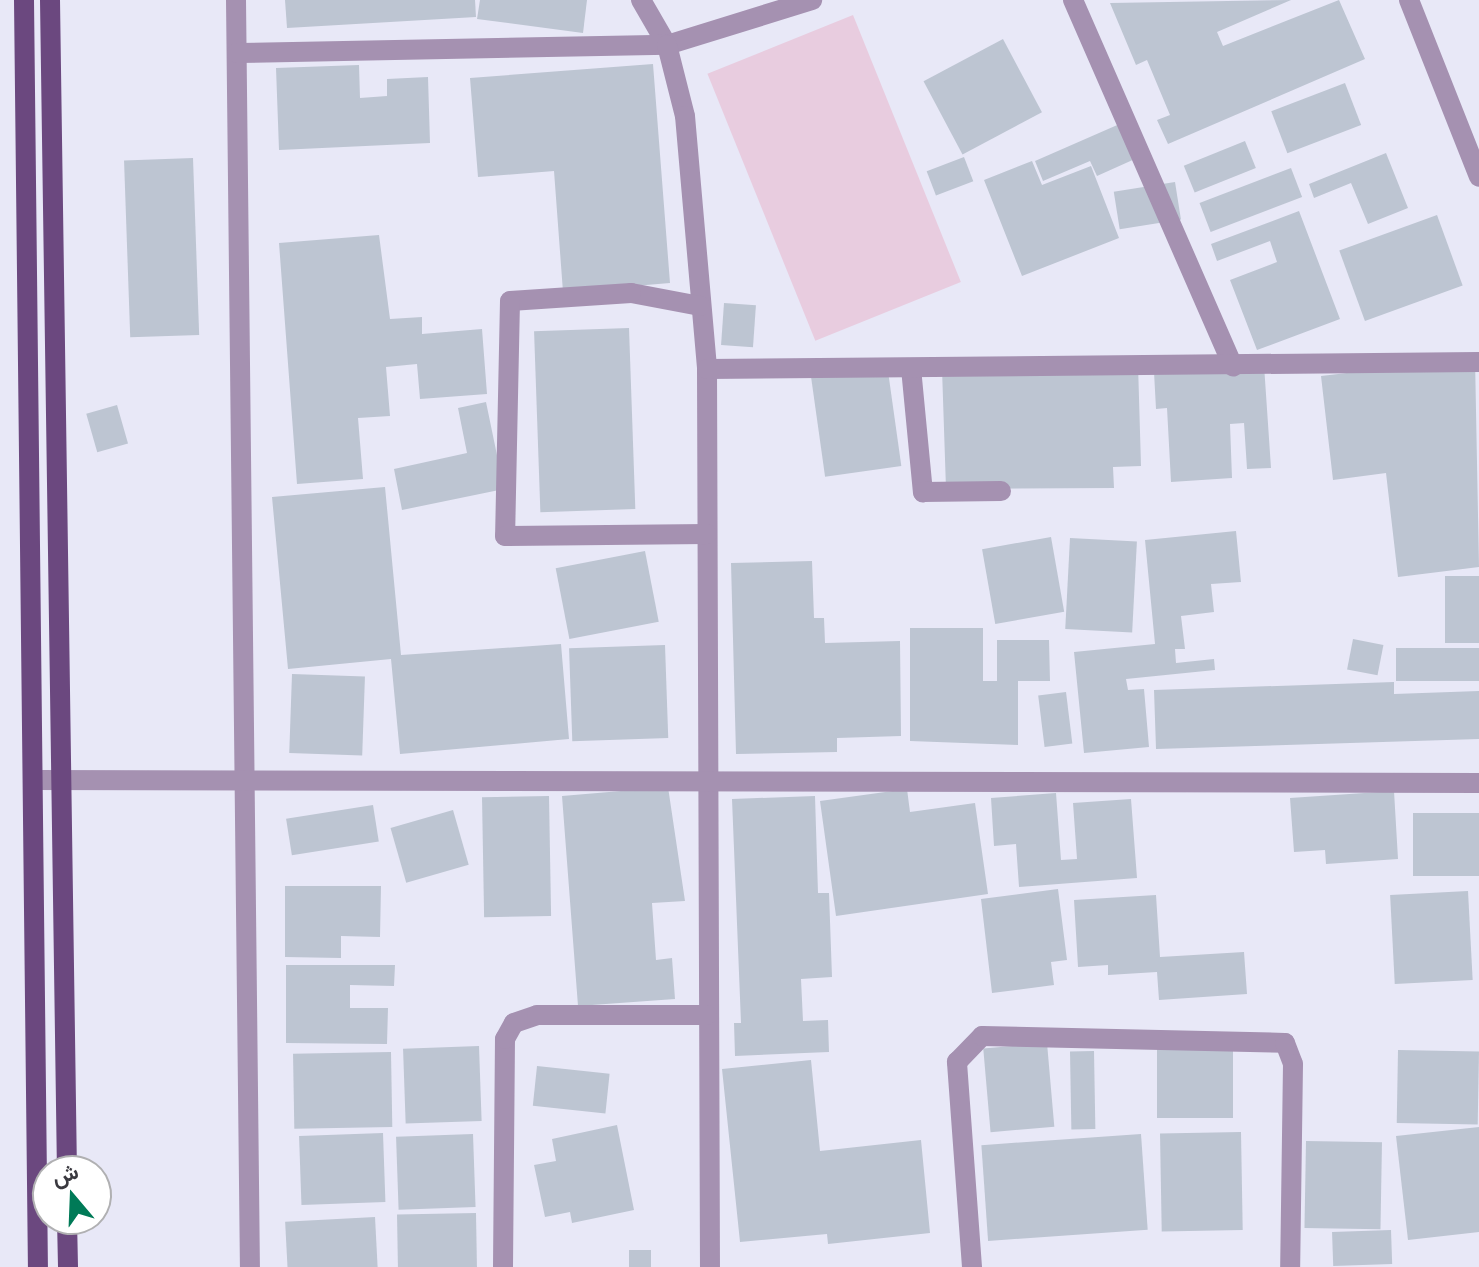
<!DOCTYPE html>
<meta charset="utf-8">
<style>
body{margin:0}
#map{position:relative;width:1479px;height:1267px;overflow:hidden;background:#e8e8f7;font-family:"Titillium Web",Vazirmatn,sans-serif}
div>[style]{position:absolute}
.green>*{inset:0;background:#e8ccdf;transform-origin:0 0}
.building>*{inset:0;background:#bdc5d2;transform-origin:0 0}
.minor>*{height:20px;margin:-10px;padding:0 10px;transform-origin:10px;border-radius:10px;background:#a591b1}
.major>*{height:20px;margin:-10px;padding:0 10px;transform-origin:10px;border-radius:10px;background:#6b487f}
span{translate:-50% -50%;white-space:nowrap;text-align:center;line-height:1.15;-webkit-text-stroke:8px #fff;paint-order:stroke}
.north{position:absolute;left:32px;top:1155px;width:80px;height:80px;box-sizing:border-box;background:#fff;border:2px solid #b0b0b2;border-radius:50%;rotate:341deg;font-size:22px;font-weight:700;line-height:32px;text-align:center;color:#3a393f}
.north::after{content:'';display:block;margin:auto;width:28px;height:36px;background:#007a57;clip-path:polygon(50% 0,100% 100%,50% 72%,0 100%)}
</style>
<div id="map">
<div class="green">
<i style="left:853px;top:15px;width:288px;height:157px;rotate:68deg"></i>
</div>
<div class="building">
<i style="clip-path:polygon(285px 0,475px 0,476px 17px,287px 28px)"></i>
<i style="clip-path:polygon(480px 0,587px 0,583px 33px,477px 19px)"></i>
<i style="clip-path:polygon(1291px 0,1217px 32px,1223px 46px,1339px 0,1365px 59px,1168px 144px,1157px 120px,1170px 115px,1147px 60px,1136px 65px,1110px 3px)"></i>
<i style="left:1003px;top:39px;width:83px;height:90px;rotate:62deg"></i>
<i style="clip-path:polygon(653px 64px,670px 283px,563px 292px,554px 171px,478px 177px,470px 78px)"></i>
<i style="clip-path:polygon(359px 65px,360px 98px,387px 96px,387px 79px,428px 77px,430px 143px,279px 150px,276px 68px)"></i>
<i style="left:1345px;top:83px;width:45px;height:79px;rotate:69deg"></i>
<i style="clip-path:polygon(1131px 119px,1146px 154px,1097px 176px,1090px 161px,1043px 181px,1035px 161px)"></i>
<i style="left:1245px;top:141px;width:29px;height:66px;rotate:68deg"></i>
<i style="clip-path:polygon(1386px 153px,1408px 208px,1368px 224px,1351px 183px,1314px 198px,1309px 184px)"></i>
<i style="left:964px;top:157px;width:26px;height:40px;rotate:69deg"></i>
<i style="left:193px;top:158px;width:177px;height:69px;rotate:88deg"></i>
<i style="clip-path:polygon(1032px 161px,1042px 185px,1091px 166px,1119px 238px,1022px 276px,984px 180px)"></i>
<i style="left:1291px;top:168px;width:31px;height:98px;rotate:69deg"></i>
<i style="left:1175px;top:182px;width:38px;height:62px;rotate:81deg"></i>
<i style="clip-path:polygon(1299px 211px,1340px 319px,1257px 350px,1230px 280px,1277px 262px,1270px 241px,1217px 261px,1211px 244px)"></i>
<i style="left:1437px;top:215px;width:75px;height:104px;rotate:70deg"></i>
<i style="clip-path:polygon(379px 235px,390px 319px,422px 317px,422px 334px,482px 329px,487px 394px,420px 399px,417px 364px,386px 367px,390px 416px,358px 418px,363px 479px,297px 484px,279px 243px)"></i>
<i style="left:724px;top:303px;width:32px;height:42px;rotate:4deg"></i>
<i style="left:629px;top:328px;width:181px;height:95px;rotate:88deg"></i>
<i style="clip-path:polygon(1475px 358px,1479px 567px,1398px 577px,1386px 473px,1333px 480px,1321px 376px)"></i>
<i style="left:887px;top:364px;width:103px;height:77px;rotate:82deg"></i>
<i style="clip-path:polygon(1138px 364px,1141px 466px,1113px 467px,1114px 488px,946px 489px,942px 369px)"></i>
<i style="clip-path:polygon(1264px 365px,1271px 468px,1247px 469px,1244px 423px,1230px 424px,1232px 478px,1171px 482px,1167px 408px,1156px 409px,1154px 372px)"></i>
<i style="clip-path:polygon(486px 402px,504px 489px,402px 510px,394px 469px,467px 453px,458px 408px)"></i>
<i style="left:117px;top:405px;width:40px;height:32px;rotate:74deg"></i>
<i style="clip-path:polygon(385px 487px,401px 655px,561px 644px,569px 739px,400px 754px,391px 659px,288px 669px,272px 497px)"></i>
<i style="clip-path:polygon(1236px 531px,1241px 582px,1211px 584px,1214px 612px,1181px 616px,1185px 649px,1175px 649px,1176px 663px,1214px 659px,1215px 670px,1126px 679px,1128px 690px,1144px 689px,1149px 747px,1084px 753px,1074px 652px,1155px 644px,1145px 540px)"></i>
<i style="left:1051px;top:537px;width:76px;height:70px;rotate:80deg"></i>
<i style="left:1070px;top:538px;width:67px;height:91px;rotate:3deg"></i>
<i style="left:645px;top:551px;width:72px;height:91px;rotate:79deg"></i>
<i style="clip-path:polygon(812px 561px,814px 618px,824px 618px,825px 643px,900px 641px,901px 736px,837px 738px,837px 752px,736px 754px,731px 563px)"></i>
<i style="left:1479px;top:576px;width:67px;height:34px;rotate:90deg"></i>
<i style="clip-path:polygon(910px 628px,983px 628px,983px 681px,997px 681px,997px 640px,1049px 640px,1050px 681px,1018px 681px,1018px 745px,910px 741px)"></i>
<i style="left:1353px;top:639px;width:31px;height:31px;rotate:11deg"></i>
<i style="left:665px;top:645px;width:93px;height:96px;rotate:88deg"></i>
<i style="left:1479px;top:648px;width:33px;height:83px;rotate:90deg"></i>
<i style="left:292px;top:674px;width:73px;height:79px;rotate:2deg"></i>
<i style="clip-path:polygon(1394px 682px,1394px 694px,1479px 691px,1479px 739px,1156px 749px,1154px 690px)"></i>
<i style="left:1066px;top:692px;width:52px;height:28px;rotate:83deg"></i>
<i style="clip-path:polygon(668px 787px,685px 901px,652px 903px,656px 960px,672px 958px,675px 999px,578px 1006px,562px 796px)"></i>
<i style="clip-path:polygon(907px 789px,910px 812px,975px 803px,988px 894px,836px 916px,820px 801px)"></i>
<i style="clip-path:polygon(1394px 791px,1398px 859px,1326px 864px,1325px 850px,1294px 852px,1290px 798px)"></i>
<i style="clip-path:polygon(1056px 793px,1061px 860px,1077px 859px,1073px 803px,1131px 799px,1137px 878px,1019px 887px,1016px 844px,994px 846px,991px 798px)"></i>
<i style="left:549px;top:796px;width:120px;height:67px;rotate:89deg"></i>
<i style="clip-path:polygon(815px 796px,818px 893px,829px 893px,832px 977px,801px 979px,803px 1021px,828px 1020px,829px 1052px,735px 1056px,734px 1023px,741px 1023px,732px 799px)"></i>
<i style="left:373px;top:805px;width:37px;height:88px;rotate:81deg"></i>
<i style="left:453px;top:810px;width:57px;height:65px;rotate:74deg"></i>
<i style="left:1413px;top:813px;width:66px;height:63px"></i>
<i style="clip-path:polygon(285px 886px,381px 886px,380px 937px,341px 936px,341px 958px,285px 957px)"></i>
<i style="clip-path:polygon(1058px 889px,1067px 960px,1051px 962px,1054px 985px,992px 993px,981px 899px)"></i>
<i style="left:1468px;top:891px;width:89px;height:78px;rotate:87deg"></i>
<i style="clip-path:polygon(1156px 895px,1160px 957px,1244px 952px,1247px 994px,1159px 1000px,1157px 972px,1108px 975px,1108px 965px,1078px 967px,1074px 900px)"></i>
<i style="clip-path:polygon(286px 965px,395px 965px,394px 986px,350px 985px,350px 1008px,388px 1008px,387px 1044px,286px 1043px)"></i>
<i style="left:1157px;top:1042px;width:76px;height:76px"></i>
<i style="left:1047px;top:1043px;width:84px;height:64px;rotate:85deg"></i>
<i style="left:479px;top:1046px;width:75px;height:76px;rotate:88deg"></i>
<i style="left:1398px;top:1050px;width:81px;height:73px;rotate:1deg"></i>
<i style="left:1094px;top:1051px;width:78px;height:24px;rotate:89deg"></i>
<i style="left:391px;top:1052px;width:75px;height:98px;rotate:89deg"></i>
<i style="clip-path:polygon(811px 1060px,820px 1151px,921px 1140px,930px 1233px,828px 1244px,827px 1234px,740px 1242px,722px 1069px)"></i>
<i style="left:537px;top:1066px;width:73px;height:40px;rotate:6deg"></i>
<i style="clip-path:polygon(617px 1125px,634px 1210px,572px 1223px,570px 1212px,545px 1217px,534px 1165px,556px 1161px,552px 1139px)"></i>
<i style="clip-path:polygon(1479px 1127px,1479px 1232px,1408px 1240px,1396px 1136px)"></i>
<i style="left:1241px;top:1132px;width:98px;height:81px;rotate:89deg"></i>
<i style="left:383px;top:1133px;width:69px;height:84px;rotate:88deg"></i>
<i style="left:473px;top:1134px;width:73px;height:77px;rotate:88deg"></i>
<i style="left:1141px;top:1134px;width:96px;height:160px;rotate:86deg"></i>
<i style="left:1306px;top:1141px;width:76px;height:87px;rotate:1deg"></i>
<i style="left:476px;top:1213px;width:54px;height:79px;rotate:89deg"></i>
<i style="left:375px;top:1217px;width:50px;height:90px;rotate:87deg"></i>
<i style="left:1391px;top:1230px;width:34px;height:59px;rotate:88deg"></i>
<i style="left:629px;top:1250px;width:22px;height:17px"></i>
</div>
<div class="minor">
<i style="left:236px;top:0;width:1267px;rotate:89.37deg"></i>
<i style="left:641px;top:0;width:52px;rotate:60deg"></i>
<i style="left:667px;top:45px;width:152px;rotate:-17.2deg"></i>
<i style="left:1073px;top:0;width:400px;rotate:66.4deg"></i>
<i style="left:1409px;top:0;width:190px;rotate:68.4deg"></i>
<i style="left:237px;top:53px;width:430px;rotate:-1.1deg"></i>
<i style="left:667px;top:45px;width:73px;rotate:75.8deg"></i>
<i style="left:685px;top:116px;width:254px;rotate:85deg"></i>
<i style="left:707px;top:369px;width:898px;rotate:89.81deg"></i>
<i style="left:700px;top:306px;width:70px;rotate:-169.3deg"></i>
<i style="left:631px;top:293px;width:121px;rotate:176.2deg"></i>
<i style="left:510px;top:301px;width:235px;rotate:91.2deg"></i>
<i style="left:505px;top:536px;width:202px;rotate:-0.6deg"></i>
<i style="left:911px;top:368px;width:125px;rotate:84.5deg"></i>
<i style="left:923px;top:492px;width:78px;rotate:-0.7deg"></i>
<i style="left:707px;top:369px;width:772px;rotate:-0.52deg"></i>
<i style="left:33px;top:780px;width:1446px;rotate:0.12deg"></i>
<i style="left:503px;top:1267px;width:228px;rotate:-89.5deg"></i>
<i style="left:505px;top:1039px;width:18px;rotate:-61deg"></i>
<i style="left:514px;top:1023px;width:24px;rotate:-19deg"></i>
<i style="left:537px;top:1015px;width:170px"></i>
<i style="left:972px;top:1267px;width:206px;rotate:-94.2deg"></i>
<i style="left:957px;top:1062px;width:36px;rotate:-46deg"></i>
<i style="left:982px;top:1036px;width:303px;rotate:1.3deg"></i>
<i style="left:1285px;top:1043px;width:22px;rotate:69deg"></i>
<i style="left:1293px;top:1064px;width:203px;rotate:90.8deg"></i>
</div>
<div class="major">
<i style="left:24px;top:0;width:1267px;rotate:89.37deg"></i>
<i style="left:50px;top:0;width:1171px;rotate:89.17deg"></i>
<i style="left:67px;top:1219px;width:48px;rotate:88.8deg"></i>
</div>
<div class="north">ش</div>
</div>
